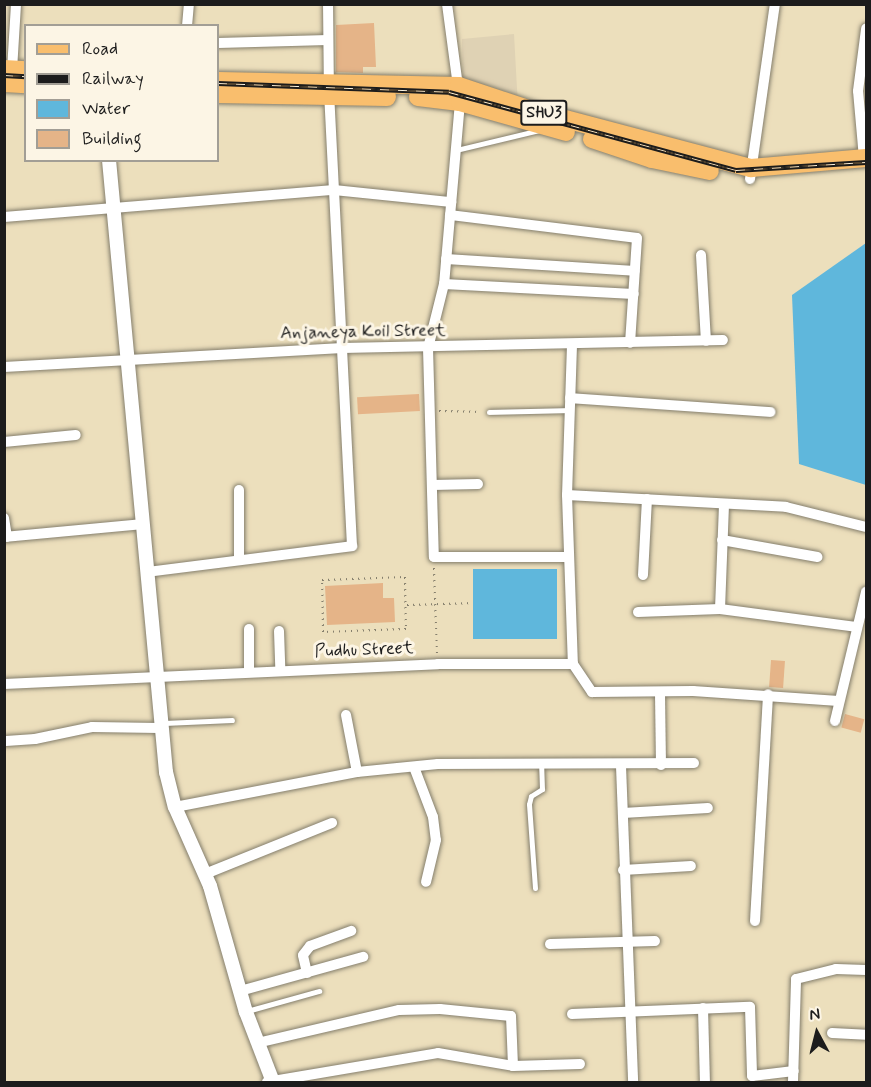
<!DOCTYPE html>
<style>
body{margin:0}
#map{position:relative;width:871px;height:1087px;overflow:hidden;background:#ecdfbc;font-family:Mynerve,sans-serif}
div>[style]{position:absolute}
.built>*{inset:0;background:#dfd2b4}
.water>*{inset:0;background:#5fb7dc;transform-origin:0 0}
.building>*{inset:0;background:#e5b488;transform-origin:0 0}
.path>*{height:2px;margin-top:-1px;transform-origin:0;background:repeating-linear-gradient(90deg,#847e6c 0 1.5px,transparent 0 6px)}
.roads{filter:drop-shadow(0 0 2px #847e6c) drop-shadow(0 0 2px #847e6c)}
.service>*{height:5px;margin:-2.5px;padding:0 2.5px;transform-origin:2.5px;border-radius:2.5px;background:#fff}
.minor>*{height:10px;margin:-5px;padding:0 5px;transform-origin:5px;border-radius:5px;background:#fff}
.tertiary>*{height:14px;margin:-7px;padding:0 7px;transform-origin:7px;border-radius:7px;background:#fff}
.primary>*{height:18px;margin:-9px;padding:0 9px;transform-origin:9px;border-radius:9px;background:#f9be6d}
.rail>*{height:5px;margin-top:-2.5px;transform-origin:0;background:repeating-linear-gradient(90deg,#fcf5e5 0 9px,#1c1c1c 0 18px);box-sizing:border-box;border-block:2px solid #1c1c1c}
span{translate:-50% -50%;white-space:nowrap;text-align:center;line-height:1.15;-webkit-text-stroke:6px #fcf5e5;paint-order:stroke}
.shield-label span{padding:2px 4px;background:#fcf5e5;border:2px solid;border-radius:4px;-webkit-text-stroke-width:0}
.shield-label{font-size:16px;color:#1c1c1c;font-weight:700}
.street-label{font-size:18px;color:#1c1c1c}
.frame{position:absolute;inset:0;border:6px solid #1c1c1c;pointer-events:none}
.legend{position:absolute;left:24px;top:24px;width:195px;height:138px;box-sizing:border-box;background:#fcf5e5;border:2px solid #a29e95;margin:0;padding:8px 10px;list-style:none;font-size:18px;color:#1c1c1c}
.legend li{display:flex;align-items:center;gap:12px;height:30px}
.legend b{width:30px;border:2px solid #a29e95}
.north{position:absolute;left:787px;top:1003px;width:60px;height:60px;-webkit-text-stroke:4px #fcf5e5;paint-order:stroke;rotate:353deg;font-size:16px;font-weight:700;line-height:24px;text-align:center;color:#1c1c1c}
.north::after{content:'';display:block;margin:auto;width:21px;height:27px;background:#1c1c1c;clip-path:polygon(50% 0,100% 100%,50% 72%,0 100%)}
</style>
<div id="map">
<div class="built">
<i style="clip-path:polygon(514px 34px,518px 107px,463px 88px,462px 39px)"></i>
</div>
<div class="water">
<i style="clip-path:polygon(866px 243px,866px 485px,799px 464px,792px 295px)"></i>
<i style="left:557px;top:569px;width:70px;height:84px;rotate:90deg"></i>
</div>
<div class="building">
<i style="clip-path:polygon(374px 23px,376px 67px,363px 67px,363px 73px,336px 72px,336px 25px)"></i>
<i style="left:419px;top:394px;width:17px;height:62px;rotate:87deg"></i>
<i style="clip-path:polygon(383px 583px,383px 598px,394px 598px,395px 622px,327px 625px,325px 586px)"></i>
<i style="left:771px;top:660px;width:14px;height:27px;rotate:4deg"></i>
<i style="left:845px;top:714px;width:20px;height:14px;rotate:15deg"></i>
</div>
<div class="path">
<i style="left:439px;top:411px;width:42px;rotate:1.4deg"></i>
<i style="left:434px;top:568px;width:87px;rotate:88deg"></i>
<i style="left:405px;top:577px;width:52px;rotate:88.9deg"></i>
<i style="left:406px;top:629px;width:83px;rotate:177.9deg"></i>
<i style="left:323px;top:632px;width:52px;rotate:-91.1deg"></i>
<i style="left:322px;top:580px;width:83px;rotate:-2.1deg"></i>
<i style="left:407px;top:605px;width:66px;rotate:-1.7deg"></i>
</div>
<div class="roads">
<div class="service">
<i style="left:456px;top:150px;width:85px;rotate:-13.5deg"></i>
<i style="left:489px;top:412px;width:81px;rotate:-1.4deg"></i>
<i style="left:164px;top:723px;width:68px;rotate:-2.5deg"></i>
<i style="left:535px;top:888px;width:84px;rotate:-94.1deg"></i>
<i style="left:529px;top:804px;width:8px;rotate:-76deg"></i>
<i style="left:531px;top:796px;width:13px;rotate:-32deg"></i>
<i style="left:542px;top:789px;width:25px;rotate:-92deg"></i>
<i style="left:247px;top:1011px;width:75px;rotate:-15.5deg"></i>
</div>
<div class="minor">
<i style="left:447px;top:4px;width:99px;rotate:82.4deg"></i>
<i style="left:460px;top:102px;width:183px;rotate:95deg"></i>
<i style="left:444px;top:284px;width:66px;rotate:104deg"></i>
<i style="left:428px;top:348px;width:209px;rotate:88.4deg"></i>
<i style="left:434px;top:557px;width:135px"></i>
<i style="left:187px;top:26px;width:22px;rotate:-85deg"></i>
<i style="left:218px;top:43px;width:110px;rotate:-1.6deg"></i>
<i style="left:12px;top:70px;width:66px;rotate:-86.5deg"></i>
<i style="left:864px;top:158px;width:67px;rotate:-95.1deg"></i>
<i style="left:858px;top:91px;width:63px;rotate:-82.6deg"></i>
<i style="left:750px;top:179px;width:177px;rotate:-81.9deg"></i>
<i style="left:450px;top:215px;width:188px;rotate:7deg"></i>
<i style="left:637px;top:238px;width:105px;rotate:93.8deg"></i>
<i style="left:4px;top:217px;width:331px;rotate:-4.7deg"></i>
<i style="left:334px;top:190px;width:118px;rotate:5.9deg"></i>
<i style="left:701px;top:255px;width:86px;rotate:86.7deg"></i>
<i style="left:446px;top:259px;width:189px;rotate:3.6deg"></i>
<i style="left:444px;top:284px;width:190px;rotate:3deg"></i>
<i style="left:572px;top:345px;width:150px;rotate:91.9deg"></i>
<i style="left:567px;top:495px;width:169px;rotate:88deg"></i>
<i style="left:573px;top:664px;width:34px;rotate:56deg"></i>
<i style="left:592px;top:692px;width:101px;rotate:-0.6deg"></i>
<i style="left:693px;top:691px;width:146px;rotate:3.9deg"></i>
<i style="left:4px;top:367px;width:339px;rotate:-3.2deg"></i>
<i style="left:342px;top:348px;width:381px;rotate:-1.2deg"></i>
<i style="left:570px;top:398px;width:201px;rotate:4deg"></i>
<i style="left:4px;top:442px;width:72px;rotate:-5.6deg"></i>
<i style="left:432px;top:485px;width:46px;rotate:-1.2deg"></i>
<i style="left:567px;top:495px;width:219px;rotate:3.1deg"></i>
<i style="left:786px;top:507px;width:82px;rotate:14deg"></i>
<i style="left:4px;top:518px;width:19px;rotate:81deg"></i>
<i style="left:4px;top:537px;width:140px;rotate:-5.3deg"></i>
<i style="left:722px;top:540px;width:97px;rotate:10.1deg"></i>
<i style="left:239px;top:560px;width:70px;rotate:-90deg"></i>
<i style="left:147px;top:572px;width:207px;rotate:-7.2deg"></i>
<i style="left:352px;top:546px;width:450px;rotate:-92.9deg"></i>
<i style="left:329px;top:97px;width:93px;rotate:-90.6deg"></i>
<i style="left:643px;top:575px;width:76px;rotate:-87deg"></i>
<i style="left:720px;top:609px;width:105px;rotate:-87.8deg"></i>
<i style="left:638px;top:612px;width:82px;rotate:-2.1deg"></i>
<i style="left:720px;top:609px;width:137px;rotate:7.5deg"></i>
<i style="left:249px;top:629px;width:42px;rotate:90deg"></i>
<i style="left:279px;top:631px;width:38px;rotate:88deg"></i>
<i style="left:4px;top:684px;width:434px;rotate:-2.6deg"></i>
<i style="left:438px;top:664px;width:135px"></i>
<i style="left:660px;top:694px;width:71px;rotate:89.2deg"></i>
<i style="left:346px;top:715px;width:58px;rotate:79.1deg"></i>
<i style="left:835px;top:721px;width:133px;rotate:-76.5deg"></i>
<i style="left:6px;top:741px;width:29px;rotate:-4deg"></i>
<i style="left:35px;top:739px;width:58px;rotate:-11.9deg"></i>
<i style="left:92px;top:727px;width:67px;rotate:0.9deg"></i>
<i style="left:621px;top:766px;width:316px;rotate:87.8deg"></i>
<i style="left:414px;top:767px;width:53px;rotate:69.2deg"></i>
<i style="left:433px;top:817px;width:23px;rotate:83deg"></i>
<i style="left:436px;top:840px;width:43px;rotate:103.4deg"></i>
<i style="left:175px;top:807px;width:185px;rotate:-10.9deg"></i>
<i style="left:357px;top:772px;width:81px;rotate:-5.6deg"></i>
<i style="left:438px;top:764px;width:256px;rotate:-0.2deg"></i>
<i style="left:623px;top:813px;width:85px;rotate:-3.4deg"></i>
<i style="left:623px;top:870px;width:68px;rotate:-3.4deg"></i>
<i style="left:205px;top:874px;width:137px;rotate:-21.9deg"></i>
<i style="left:755px;top:921px;width:227px;rotate:-86.7deg"></i>
<i style="left:550px;top:944px;width:105px;rotate:-1.6deg"></i>
<i style="left:307px;top:973px;width:18px;rotate:-103deg"></i>
<i style="left:303px;top:955px;width:11px;rotate:-52deg"></i>
<i style="left:310px;top:946px;width:44px;rotate:-20.1deg"></i>
<i style="left:240px;top:991px;width:128px;rotate:-15.5deg"></i>
<i style="left:703px;top:1008px;width:74px;rotate:88.5deg"></i>
<i style="left:572px;top:1014px;width:178px;rotate:-2.3deg"></i>
<i style="left:750px;top:1007px;width:69px;rotate:88.3deg"></i>
<i style="left:752px;top:1076px;width:42px;rotate:-6.8deg"></i>
<i style="left:832px;top:1033px;width:34px;rotate:3deg"></i>
<i style="left:257px;top:1043px;width:146px;rotate:-13.1deg"></i>
<i style="left:399px;top:1010px;width:41px;rotate:-1.4deg"></i>
<i style="left:440px;top:1009px;width:71px;rotate:5.6deg"></i>
<i style="left:511px;top:1016px;width:50px;rotate:87.7deg"></i>
<i style="left:267px;top:1082px;width:173px;rotate:-9.6deg"></i>
<i style="left:438px;top:1053px;width:76px;rotate:9.8deg"></i>
<i style="left:513px;top:1066px;width:67px;rotate:-1.7deg"></i>
<i style="left:793px;top:1082px;width:103px;rotate:-88.3deg"></i>
<i style="left:796px;top:979px;width:41px;rotate:-14deg"></i>
<i style="left:836px;top:969px;width:30px;rotate:2deg"></i>
</div>
<div class="tertiary">
<i style="left:109px;top:160px;width:615px;rotate:84.68deg"></i>
<i style="left:166px;top:772px;width:36px;rotate:76deg"></i>
<i style="left:175px;top:807px;width:86px;rotate:66.1deg"></i>
<i style="left:210px;top:886px;width:131px;rotate:74.1deg"></i>
<i style="left:246px;top:1012px;width:75px;rotate:68.9deg"></i>
</div>
<div class="primary">
<i style="left:4px;top:69px;width:22px;rotate:3deg"></i>
<i style="left:218px;top:81px;width:241px;rotate:1.2deg"></i>
<i style="left:459px;top:86px;width:76px;rotate:18.4deg"></i>
<i style="left:531px;top:110px;width:228px;rotate:14.8deg"></i>
<i style="left:751px;top:168px;width:115px;rotate:-5deg"></i>
<i style="left:4px;top:83px;width:22px;rotate:3deg"></i>
<i style="left:218px;top:94px;width:169px;rotate:1deg"></i>
<i style="left:418px;top:97px;width:42px;rotate:6.8deg"></i>
<i style="left:460px;top:102px;width:110px;rotate:15.8deg"></i>
<i style="left:592px;top:139px;width:63px;rotate:18.4deg"></i>
<i style="left:652px;top:159px;width:59px;rotate:11.7deg"></i>
</div>
</div>
<div class="rail">
<i style="left:4px;top:75px;width:22px;rotate:3deg"></i>
<i style="left:218px;top:83px;width:231px;rotate:2.2deg"></i>
<i style="left:449px;top:92px;width:297px;rotate:15.2deg"></i>
<i style="left:736px;top:170px;width:130px;rotate:-3.5deg"></i>
</div>
<div class="shield-label">
<span style="left:544px;top:113px">SHU3</span>
</div>
<div class="street-label">
<span style="left:363px;top:332px;rotate:-1deg">Anjaneya Koil Street</span>
<span style="left:364px;top:650px;rotate:-2deg">Pudhu Street</span>
</div>
<div class="frame"></div>
<ul class="legend">
<li><b style="height:8px;background:#f9be6d"></b>Road</li>
<li><b style="height:8px;background:#1c1c1c"></b>Railway</li>
<li><b style="height:16px;background:#5fb7dc"></b>Water</li>
<li><b style="height:16px;background:#e5b488"></b>Building</li>
</ul>
<div class="north">N</div>
</div>
